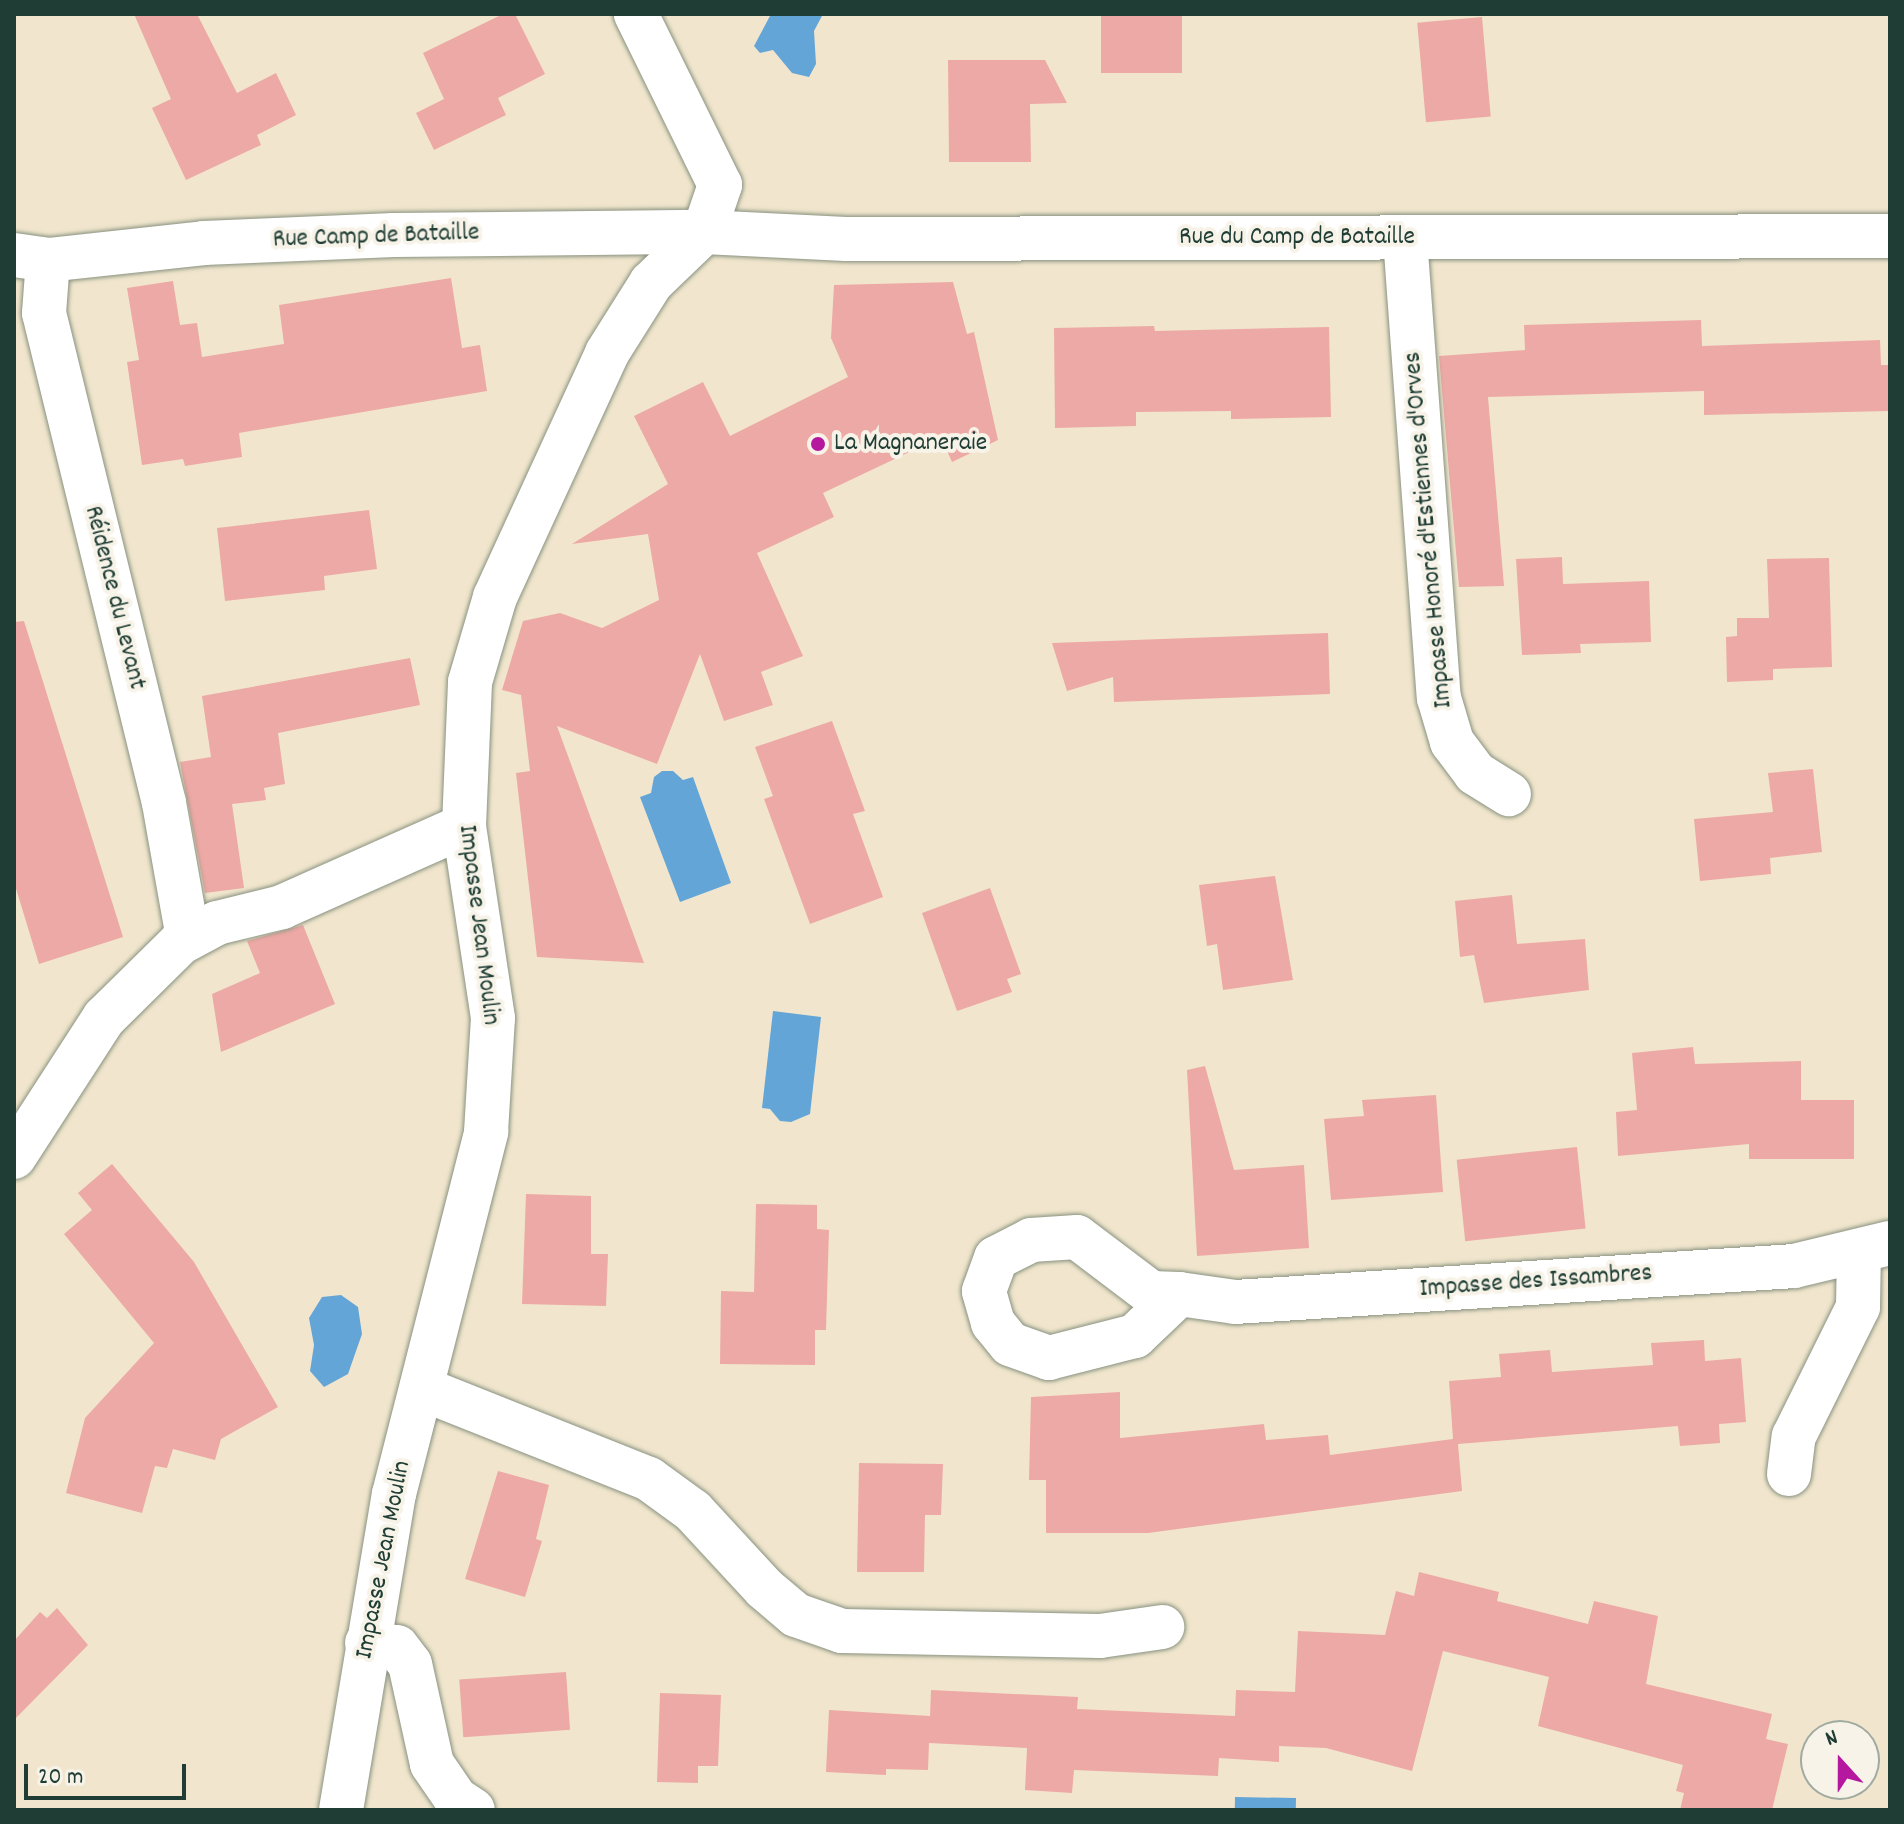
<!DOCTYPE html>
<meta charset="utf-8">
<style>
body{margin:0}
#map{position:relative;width:1904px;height:1824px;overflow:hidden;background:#f1e6cd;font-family:Dekko,sans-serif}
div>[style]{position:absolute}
.water>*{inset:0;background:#63a5d7;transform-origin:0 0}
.building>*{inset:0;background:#eda9a5;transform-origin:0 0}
.roads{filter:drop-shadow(0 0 2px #889280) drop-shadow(0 0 2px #889280)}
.street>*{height:44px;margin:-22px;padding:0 22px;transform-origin:22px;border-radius:22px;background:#fff}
.dots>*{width:22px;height:22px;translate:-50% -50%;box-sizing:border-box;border:4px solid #f7f3e8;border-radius:50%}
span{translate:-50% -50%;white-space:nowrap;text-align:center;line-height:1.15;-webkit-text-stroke:8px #f7f3e8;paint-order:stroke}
.street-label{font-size:26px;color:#1f3d34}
.poi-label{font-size:26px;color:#1f3d34}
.left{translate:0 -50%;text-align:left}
.frame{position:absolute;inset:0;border:16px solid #1f3d34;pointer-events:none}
.north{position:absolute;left:1800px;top:1720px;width:80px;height:80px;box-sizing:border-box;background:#f7f3e8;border:2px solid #a1aaa0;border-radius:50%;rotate:339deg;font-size:22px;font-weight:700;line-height:32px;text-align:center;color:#1f3d34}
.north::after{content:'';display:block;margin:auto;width:28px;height:36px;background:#b5179e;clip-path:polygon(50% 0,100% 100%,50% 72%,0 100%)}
.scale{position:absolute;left:24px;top:1764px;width:162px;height:36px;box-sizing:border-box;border:4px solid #1f3d34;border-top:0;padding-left:10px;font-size:24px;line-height:28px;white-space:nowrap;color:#1f3d34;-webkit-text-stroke:6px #f7f3e8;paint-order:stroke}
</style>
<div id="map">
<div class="water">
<i style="clip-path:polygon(771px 14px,823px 14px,814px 31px,816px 64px,809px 77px,792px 73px,773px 50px,760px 53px,754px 46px)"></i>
<i style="clip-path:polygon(662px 771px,673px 771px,683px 780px,693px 777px,731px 883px,680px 902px,640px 797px,651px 793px,654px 777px)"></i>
<i style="clip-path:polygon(773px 1011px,821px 1017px,810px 1114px,791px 1122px,780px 1121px,770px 1109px,762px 1108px)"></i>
<i style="clip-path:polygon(341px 1295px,358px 1307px,362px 1334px,348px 1374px,324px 1387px,310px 1371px,314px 1345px,309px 1318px,322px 1297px)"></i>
<i style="left:1235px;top:1797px;width:61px;height:13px;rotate:1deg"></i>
</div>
<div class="building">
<i style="clip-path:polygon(134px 14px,197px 14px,237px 93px,276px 73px,296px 115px,257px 135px,261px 145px,186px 180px,152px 108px,171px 99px)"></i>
<i style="clip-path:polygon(503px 14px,515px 14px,545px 74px,498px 98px,506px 115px,434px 150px,416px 113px,444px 99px,423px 53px)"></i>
<i style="left:1101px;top:14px;width:81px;height:59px"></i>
<i style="left:1482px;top:17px;width:100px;height:65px;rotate:85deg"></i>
<i style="clip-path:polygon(948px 60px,1045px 60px,1067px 103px,1030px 104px,1031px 162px,949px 162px)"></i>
<i style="clip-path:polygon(451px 278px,462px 348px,480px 345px,487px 391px,239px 433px,242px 457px,185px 466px,183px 459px,142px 465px,127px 362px,139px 360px,127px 288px,173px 281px,180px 325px,197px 323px,202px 357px,284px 344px,279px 305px)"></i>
<i style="clip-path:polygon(953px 282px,967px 334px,974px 332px,998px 440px,952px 462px,941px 437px,823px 493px,834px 517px,757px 553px,803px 656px,761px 672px,773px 705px,724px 721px,700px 654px,657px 764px,557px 726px,644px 963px,537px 957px,516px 773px,530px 771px,521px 695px,502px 690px,523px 621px,560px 613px,602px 628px,659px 600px,648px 534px,572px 544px,668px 484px,634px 416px,703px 382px,730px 436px,848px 377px,831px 338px,834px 285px)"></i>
<i style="clip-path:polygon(1701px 320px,1702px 346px,1880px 340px,1881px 365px,1890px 365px,1890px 411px,1704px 415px,1704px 391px,1488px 397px,1504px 586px,1459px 587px,1439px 356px,1525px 350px,1524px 325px)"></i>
<i style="clip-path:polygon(1154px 326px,1155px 331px,1329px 327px,1331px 417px,1231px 419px,1231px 411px,1136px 412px,1136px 426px,1055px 428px,1054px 328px)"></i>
<i style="clip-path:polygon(369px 510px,377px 569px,324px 576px,325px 590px,225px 601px,217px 528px)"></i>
<i style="clip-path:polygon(1562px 557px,1563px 584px,1649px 581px,1651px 642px,1580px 644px,1581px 653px,1522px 655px,1516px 559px)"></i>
<i style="clip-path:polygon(1829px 558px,1832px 667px,1773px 669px,1773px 680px,1727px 682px,1726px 637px,1737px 636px,1737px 618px,1769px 618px,1767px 559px)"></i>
<i style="clip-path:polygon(24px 621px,123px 937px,39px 964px,14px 882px,14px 622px)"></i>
<i style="clip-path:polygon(1328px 633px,1330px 694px,1114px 702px,1113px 677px,1067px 691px,1052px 643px)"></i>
<i style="clip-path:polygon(410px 658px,420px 705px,278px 733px,285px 784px,264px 788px,266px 800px,232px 804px,244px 888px,205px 893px,180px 762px,211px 757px,202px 696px)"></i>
<i style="clip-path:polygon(832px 721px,865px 811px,853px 814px,883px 897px,810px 924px,764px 799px,773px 796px,755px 747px)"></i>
<i style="clip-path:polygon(1813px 769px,1822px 852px,1770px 858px,1771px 874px,1700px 881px,1694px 819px,1773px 812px,1768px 773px)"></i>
<i style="clip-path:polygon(1275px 876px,1293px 980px,1223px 990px,1217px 944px,1207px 946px,1199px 885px)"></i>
<i style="clip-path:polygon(990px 888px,1021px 974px,1007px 979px,1012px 992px,957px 1011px,922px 913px)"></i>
<i style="clip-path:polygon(1512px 895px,1517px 944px,1585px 939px,1589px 990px,1484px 1003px,1474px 955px,1460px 957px,1455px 901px)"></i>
<i style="clip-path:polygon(303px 925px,335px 1004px,221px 1052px,212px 994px,260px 973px,247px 941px)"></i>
<i style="clip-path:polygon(1693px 1047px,1695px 1064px,1801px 1061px,1801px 1100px,1854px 1100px,1854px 1159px,1749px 1159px,1749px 1144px,1618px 1156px,1616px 1112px,1637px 1110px,1632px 1053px)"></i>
<i style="clip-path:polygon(1205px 1066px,1234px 1170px,1304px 1165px,1309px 1248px,1197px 1256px,1187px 1070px)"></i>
<i style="clip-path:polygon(1436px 1095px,1443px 1192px,1331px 1200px,1324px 1119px,1364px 1116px,1362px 1100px)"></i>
<i style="left:1577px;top:1147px;width:82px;height:121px;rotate:84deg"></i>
<i style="clip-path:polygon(112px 1164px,194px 1262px,278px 1407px,221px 1439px,215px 1460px,173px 1449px,167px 1468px,155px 1466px,142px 1513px,66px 1493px,85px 1418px,154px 1343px,64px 1234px,92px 1210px,78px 1193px)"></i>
<i style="clip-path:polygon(526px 1194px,591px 1196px,591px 1254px,608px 1254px,606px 1306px,522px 1304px)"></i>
<i style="clip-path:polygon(756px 1204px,817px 1205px,817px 1229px,829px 1230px,826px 1330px,815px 1330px,815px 1365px,720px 1364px,721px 1291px,754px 1292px)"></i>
<i style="clip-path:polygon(1704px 1340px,1705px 1361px,1741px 1358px,1746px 1422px,1719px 1424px,1720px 1443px,1680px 1446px,1678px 1426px,1458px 1444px,1462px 1491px,1148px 1533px,1046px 1533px,1046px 1480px,1029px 1480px,1031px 1397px,1120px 1392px,1120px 1438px,1264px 1424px,1266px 1440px,1328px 1435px,1330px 1455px,1453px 1439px,1449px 1381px,1501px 1377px,1499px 1354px,1550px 1350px,1552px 1372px,1653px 1365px,1651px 1343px)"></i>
<i style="clip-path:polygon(859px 1463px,943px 1464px,941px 1515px,925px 1515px,924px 1572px,857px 1572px)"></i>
<i style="clip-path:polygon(498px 1471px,549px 1485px,536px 1539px,542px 1541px,525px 1597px,465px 1579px)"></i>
<i style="clip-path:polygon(1419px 1572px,1499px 1592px,1497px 1601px,1588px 1624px,1594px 1601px,1658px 1616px,1646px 1684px,1772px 1714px,1766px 1739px,1788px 1744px,1772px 1810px,1680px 1810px,1684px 1793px,1676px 1791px,1683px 1765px,1538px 1726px,1549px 1677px,1443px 1651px,1412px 1771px,1326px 1748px,1279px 1746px,1279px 1762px,1219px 1758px,1218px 1776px,1074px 1770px,1072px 1793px,1025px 1790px,1027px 1748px,929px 1743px,928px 1770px,886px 1769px,886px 1775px,826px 1772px,829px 1710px,930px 1716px,931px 1690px,1078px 1697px,1077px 1709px,1235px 1716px,1236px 1690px,1295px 1692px,1298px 1631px,1385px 1635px,1396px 1591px,1414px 1596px)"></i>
<i style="clip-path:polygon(57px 1608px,88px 1645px,14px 1720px,14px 1641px,40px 1612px,47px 1618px)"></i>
<i style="left:566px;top:1672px;width:58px;height:107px;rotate:86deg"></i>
<i style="clip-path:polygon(660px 1693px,721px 1695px,718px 1766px,698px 1766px,698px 1783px,657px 1782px)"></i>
</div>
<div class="roads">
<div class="street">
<i style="left:1405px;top:238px;width:461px;rotate:85.8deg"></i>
<i style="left:1439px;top:698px;width:46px;rotate:73.5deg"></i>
<i style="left:1452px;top:742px;width:39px;rotate:53deg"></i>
<i style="left:1475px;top:773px;width:40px;rotate:32deg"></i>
<i style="left:14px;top:255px;width:34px;rotate:8deg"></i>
<i style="left:48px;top:260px;width:157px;rotate:-6.2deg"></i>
<i style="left:204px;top:243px;width:190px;rotate:-2.4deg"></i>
<i style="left:394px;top:235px;width:310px;rotate:-0.6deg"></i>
<i style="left:704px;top:232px;width:142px;rotate:2.8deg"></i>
<i style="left:846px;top:239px;width:1044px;rotate:-0.16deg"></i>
<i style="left:48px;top:260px;width:53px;rotate:94.3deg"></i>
<i style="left:44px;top:313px;width:504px;rotate:76.24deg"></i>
<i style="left:164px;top:803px;width:137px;rotate:79.9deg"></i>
<i style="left:14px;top:1157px;width:166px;rotate:-57.1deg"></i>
<i style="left:104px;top:1018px;width:107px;rotate:-44.6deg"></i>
<i style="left:180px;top:943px;width:42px;rotate:-28.4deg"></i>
<i style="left:217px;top:923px;width:67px;rotate:-13.8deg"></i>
<i style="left:282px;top:907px;width:199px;rotate:-24deg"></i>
<i style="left:1179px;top:1294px;width:61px;rotate:136.3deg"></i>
<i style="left:1135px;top:1336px;width:89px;rotate:165.7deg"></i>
<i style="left:1049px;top:1358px;width:41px;rotate:-160.3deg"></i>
<i style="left:1010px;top:1344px;width:27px;rotate:-129deg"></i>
<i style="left:993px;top:1323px;width:33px;rotate:-106deg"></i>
<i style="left:984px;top:1291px;width:35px;rotate:-70deg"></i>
<i style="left:996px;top:1258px;width:39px;rotate:-27deg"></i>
<i style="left:1031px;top:1240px;width:46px;rotate:-3.7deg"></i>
<i style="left:1077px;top:1237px;width:93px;rotate:37.1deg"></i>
<i style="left:1151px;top:1293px;width:28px;rotate:2deg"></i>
<i style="left:1179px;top:1294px;width:57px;rotate:8.1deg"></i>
<i style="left:1235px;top:1302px;width:560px;rotate:-3.68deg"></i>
<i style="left:1794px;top:1266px;width:99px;rotate:-13.5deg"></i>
<i style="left:423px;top:1389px;width:243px;rotate:21.7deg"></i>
<i style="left:649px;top:1479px;width:54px;rotate:36deg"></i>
<i style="left:693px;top:1511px;width:105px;rotate:47.3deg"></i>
<i style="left:764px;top:1588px;width:42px;rotate:40.2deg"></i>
<i style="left:796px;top:1615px;width:49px;rotate:19.2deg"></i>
<i style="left:842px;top:1631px;width:258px;rotate:1.1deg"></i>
<i style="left:1100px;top:1636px;width:63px;rotate:-8.3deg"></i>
<i style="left:1789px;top:1474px;width:38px;rotate:-83deg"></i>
<i style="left:1794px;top:1436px;width:144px;rotate:-63.6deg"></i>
<i style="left:1858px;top:1307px;width:55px;rotate:-89deg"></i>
<i style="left:367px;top:1643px;width:30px;rotate:8deg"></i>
<i style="left:397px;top:1647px;width:21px;rotate:53deg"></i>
<i style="left:410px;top:1664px;width:102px;rotate:77.6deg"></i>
<i style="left:432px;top:1764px;width:42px;rotate:55.6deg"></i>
<i style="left:456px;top:1799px;width:20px;rotate:33deg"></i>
<i style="left:341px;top:1810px;width:320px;rotate:-80.5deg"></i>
<i style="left:394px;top:1494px;width:374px;rotate:-75.7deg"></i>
<i style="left:486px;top:1132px;width:114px;rotate:-86.5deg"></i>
<i style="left:493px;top:1018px;width:194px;rotate:-98.6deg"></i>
<i style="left:464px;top:826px;width:144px;rotate:-87.6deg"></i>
<i style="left:470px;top:682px;width:89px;rotate:-73.6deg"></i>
<i style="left:495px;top:597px;width:268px;rotate:-65.3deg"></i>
<i style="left:607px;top:353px;width:83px;rotate:-57.8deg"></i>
<i style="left:651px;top:283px;width:74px;rotate:-43.9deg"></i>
<i style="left:704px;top:232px;width:50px;rotate:-71.2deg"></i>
<i style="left:720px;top:185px;width:191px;rotate:-116.2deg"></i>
</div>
</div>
<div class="dots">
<i style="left:818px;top:444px;background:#b5179e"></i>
</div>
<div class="street-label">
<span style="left:376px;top:237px;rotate:-2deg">Rue Camp de Bataille</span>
<span style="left:1297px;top:238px">Rue du Camp de Bataille</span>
<span style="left:1429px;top:530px;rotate:-95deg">Impasse Honoré d'Estiennes d'Orves</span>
<span style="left:114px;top:598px;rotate:76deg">Réidence du Levant</span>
<span style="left:478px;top:925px;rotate:83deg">Impasse Jean Moulin</span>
<span style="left:1536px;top:1282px;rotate:-4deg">Impasse des Issambres</span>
<span style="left:384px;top:1560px;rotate:-79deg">Impasse Jean Moulin</span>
</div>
<div class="poi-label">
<span class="left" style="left:834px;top:444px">La Magnaneraie</span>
</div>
<div class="frame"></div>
<div class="north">N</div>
<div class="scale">20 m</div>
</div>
